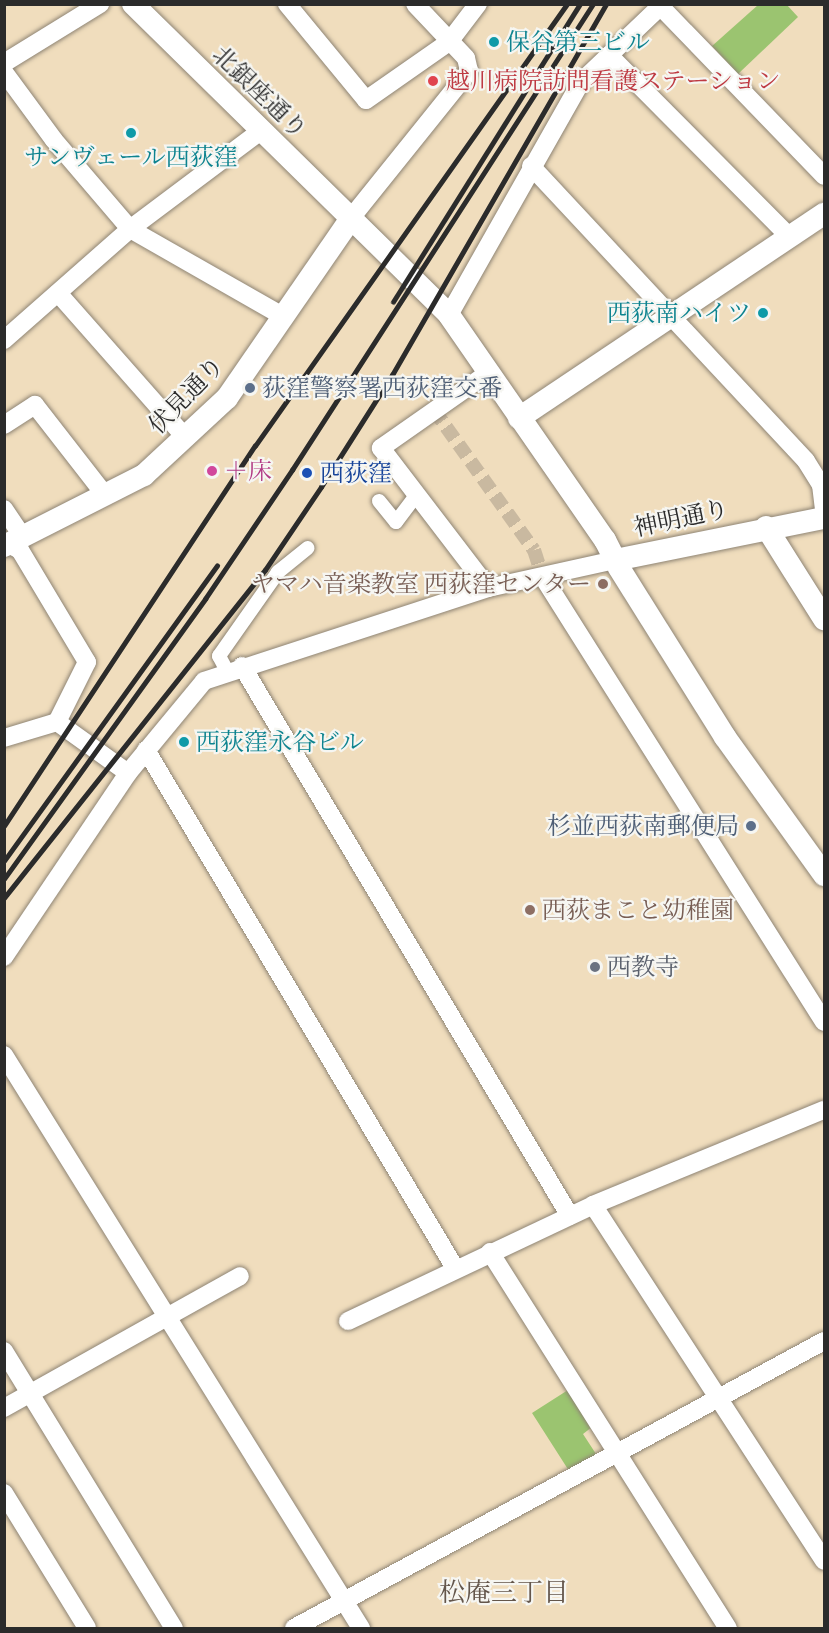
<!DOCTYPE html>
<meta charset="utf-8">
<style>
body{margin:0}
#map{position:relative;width:829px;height:1633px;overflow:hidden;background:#f0ddbd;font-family:"Gentium Book Plus","Noto Serif JP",serif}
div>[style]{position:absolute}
.green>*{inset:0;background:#9bc470}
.pedestrian-tunnel>*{height:14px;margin-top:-7px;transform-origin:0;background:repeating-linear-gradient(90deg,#c9b9a0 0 14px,transparent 0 21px)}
.roads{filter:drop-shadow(0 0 2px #8e8474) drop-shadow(0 0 2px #8e8474)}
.pedestrian>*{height:14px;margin:-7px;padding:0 7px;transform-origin:7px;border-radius:7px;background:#fff}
.minor>*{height:18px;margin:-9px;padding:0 9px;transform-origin:9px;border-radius:9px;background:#fff}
.tertiary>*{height:22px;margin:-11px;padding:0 11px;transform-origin:11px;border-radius:11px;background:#fff}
.rail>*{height:4.5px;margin:-2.25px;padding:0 2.25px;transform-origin:2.25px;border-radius:2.25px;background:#2b2b2b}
.dots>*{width:16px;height:16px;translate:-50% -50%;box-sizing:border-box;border:3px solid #f6f6f2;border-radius:50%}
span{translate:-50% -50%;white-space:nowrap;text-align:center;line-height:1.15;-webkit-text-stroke:4.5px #f6f6f2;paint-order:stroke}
.culture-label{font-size:24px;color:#0d838f}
.left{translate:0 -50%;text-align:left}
.right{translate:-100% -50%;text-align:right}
.health-label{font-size:24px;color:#be3a42}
.street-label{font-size:24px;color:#2b2b2b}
.service-label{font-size:24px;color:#4e5e75}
.hotel-label{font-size:24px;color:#b23c85}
.transit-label{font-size:24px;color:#164399}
.education-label{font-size:24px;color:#785e54}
.worship-label{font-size:24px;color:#5b616d}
.neighbourhood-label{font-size:26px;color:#64564b}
.frame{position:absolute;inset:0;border:6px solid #2b2b2b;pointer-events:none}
</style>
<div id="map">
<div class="green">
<i style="clip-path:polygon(758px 5px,787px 5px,798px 17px,738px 74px,712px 46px)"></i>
<i style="clip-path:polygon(568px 1390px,592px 1427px,583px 1434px,598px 1457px,571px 1474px,532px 1413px)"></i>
</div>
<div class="pedestrian-tunnel">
<i style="left:434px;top:410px;width:172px;rotate:54.5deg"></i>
<i style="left:534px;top:550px;width:28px;rotate:72deg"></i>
</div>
<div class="roads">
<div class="pedestrian">
<i style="left:379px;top:501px;width:27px;rotate:51deg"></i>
<i style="left:396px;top:522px;width:34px;rotate:-53deg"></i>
<i style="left:227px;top:671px;width:17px;rotate:-118deg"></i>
<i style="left:219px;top:656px;width:103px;rotate:-54.9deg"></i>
<i style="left:278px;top:572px;width:38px;rotate:-39deg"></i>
</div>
<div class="minor">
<i style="left:287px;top:4px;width:124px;rotate:50.5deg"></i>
<i style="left:366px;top:100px;width:101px;rotate:-34.9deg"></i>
<i style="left:449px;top:42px;width:48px;rotate:-52.7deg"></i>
<i style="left:661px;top:7px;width:235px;rotate:46deg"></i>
<i style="left:609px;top:55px;width:257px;rotate:45.2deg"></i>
<i style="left:4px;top:63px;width:113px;rotate:-31.6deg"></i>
<i style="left:4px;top:72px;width:84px;rotate:53.7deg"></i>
<i style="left:54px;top:140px;width:117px;rotate:49.5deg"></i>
<i style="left:130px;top:229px;width:177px;rotate:29.7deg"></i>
<i style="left:531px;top:166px;width:403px;rotate:47deg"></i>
<i style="left:806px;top:461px;width:28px;rotate:58deg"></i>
<i style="left:821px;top:485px;width:26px;rotate:83deg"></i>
<i style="left:351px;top:218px;width:189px;rotate:-51.2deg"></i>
<i style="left:469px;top:71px;width:13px;rotate:-103deg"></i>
<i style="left:466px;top:58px;width:74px;rotate:-133.4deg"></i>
<i style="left:58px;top:293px;width:192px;rotate:48.6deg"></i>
<i style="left:449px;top:315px;width:268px;rotate:-60.5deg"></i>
<i style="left:581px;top:82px;width:113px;rotate:-43.6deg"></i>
<i style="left:4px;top:340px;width:168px;rotate:-41.4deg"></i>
<i style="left:130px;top:229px;width:165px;rotate:-36.9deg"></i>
<i style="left:488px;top:373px;width:131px;rotate:145deg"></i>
<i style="left:381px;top:448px;width:176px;rotate:52.6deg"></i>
<i style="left:4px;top:425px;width:37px;rotate:-33deg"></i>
<i style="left:35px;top:405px;width:114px;rotate:52.1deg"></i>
<i style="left:4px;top:509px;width:34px;rotate:56deg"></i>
<i style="left:543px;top:577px;width:526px;rotate:57.73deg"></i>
<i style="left:242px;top:666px;width:640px;rotate:59.19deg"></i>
<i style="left:57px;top:722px;width:87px;rotate:35.7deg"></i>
<i style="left:4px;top:738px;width:55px;rotate:-16.8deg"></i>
<i style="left:57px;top:722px;width:67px;rotate:-63.4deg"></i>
<i style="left:87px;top:662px;width:131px;rotate:-120.9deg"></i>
<i style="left:20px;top:550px;width:13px;rotate:-153deg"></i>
<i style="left:146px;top:750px;width:603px;rotate:59.18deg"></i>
<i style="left:4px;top:957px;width:222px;rotate:-56deg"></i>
<i style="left:128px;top:773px;width:119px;rotate:-50.4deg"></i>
<i style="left:204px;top:681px;width:299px;rotate:-18.1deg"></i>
<i style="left:488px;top:588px;width:130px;rotate:-12.4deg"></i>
<i style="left:4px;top:1055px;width:675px;rotate:58.08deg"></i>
<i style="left:593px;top:1205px;width:424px;rotate:57deg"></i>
<i style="left:490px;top:1252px;width:445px;rotate:57.7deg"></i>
<i style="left:348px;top:1321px;width:271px;rotate:-25.3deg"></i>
<i style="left:593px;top:1205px;width:250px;rotate:-22.4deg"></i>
<i style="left:4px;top:1351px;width:325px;rotate:58.5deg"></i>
<i style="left:4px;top:1408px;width:270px;rotate:-29.2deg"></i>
<i style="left:4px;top:1493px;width:158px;rotate:58.4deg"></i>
<i style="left:294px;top:1628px;width:603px;rotate:-28.44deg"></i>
</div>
<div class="tertiary">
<i style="left:133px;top:4px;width:443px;rotate:44.5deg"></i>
<i style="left:449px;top:315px;width:274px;rotate:55.3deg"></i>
<i style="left:605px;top:540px;width:31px;rotate:63deg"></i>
<i style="left:619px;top:568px;width:199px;rotate:57.9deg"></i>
<i style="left:725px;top:737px;width:170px;rotate:54.3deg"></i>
<i style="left:519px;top:418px;width:367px;rotate:-33.8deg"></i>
<i style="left:766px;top:527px;width:109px;rotate:57.8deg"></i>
<i style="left:4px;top:546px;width:157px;rotate:-26.9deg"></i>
<i style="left:144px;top:475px;width:113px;rotate:-42.9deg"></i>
<i style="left:227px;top:398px;width:219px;rotate:-55.4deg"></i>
<i style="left:615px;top:560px;width:213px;rotate:-11.4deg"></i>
</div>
</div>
<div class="rail">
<i style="left:393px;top:302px;width:352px;rotate:-57.9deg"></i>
<i style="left:4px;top:826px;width:455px;rotate:-56.6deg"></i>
<i style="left:255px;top:446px;width:541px;rotate:-54.78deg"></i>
<i style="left:4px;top:861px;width:364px;rotate:-54.2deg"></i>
<i style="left:4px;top:879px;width:345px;rotate:-54.3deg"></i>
<i style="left:205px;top:599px;width:156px;rotate:-56deg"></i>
<i style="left:292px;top:470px;width:555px;rotate:-57.14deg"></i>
<i style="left:4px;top:898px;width:419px;rotate:-51.5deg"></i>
<i style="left:265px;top:570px;width:100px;rotate:-56deg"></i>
<i style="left:321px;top:487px;width:133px;rotate:-57.6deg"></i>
<i style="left:392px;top:375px;width:428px;rotate:-60deg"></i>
</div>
<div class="dots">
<i style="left:494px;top:42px;background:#0f9aa8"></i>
<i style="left:433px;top:81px;background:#e0444e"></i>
<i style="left:131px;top:133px;background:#0f9aa8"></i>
<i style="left:763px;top:313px;background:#0f9aa8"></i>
<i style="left:250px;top:388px;background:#5c6f8a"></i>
<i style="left:212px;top:471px;background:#d1479c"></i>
<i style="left:307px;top:473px;background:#1a4fb4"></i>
<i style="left:603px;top:584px;background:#8d6e63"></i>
<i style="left:184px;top:742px;background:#0f9aa8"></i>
<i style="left:751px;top:826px;background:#5c6f8a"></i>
<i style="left:530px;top:910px;background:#8d6e63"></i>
<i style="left:595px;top:967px;background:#6b7280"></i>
</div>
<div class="culture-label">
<span class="left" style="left:506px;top:42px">保谷第三ビル</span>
<span style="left:131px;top:157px">サンヴェール西荻窪</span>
<span class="right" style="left:751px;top:313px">西荻南ハイツ</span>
<span class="left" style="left:196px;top:742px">西荻窪永谷ビル</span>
</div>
<div class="health-label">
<span class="left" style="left:446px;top:81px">越川病院訪問看護ステーション</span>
</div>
<div class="street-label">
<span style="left:260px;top:92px;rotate:44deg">北銀座通り</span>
<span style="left:186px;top:395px;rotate:-46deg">伏見通り</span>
<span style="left:681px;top:518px;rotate:-12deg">神明通り</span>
</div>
<div class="service-label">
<span class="left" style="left:262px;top:388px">荻窪警察署西荻窪交番</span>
<span class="right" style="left:739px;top:826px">杉並西荻南郵便局</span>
</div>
<div class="hotel-label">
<span class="left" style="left:224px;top:471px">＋床</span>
</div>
<div class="transit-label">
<span class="left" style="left:320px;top:473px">西荻窪</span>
</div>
<div class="education-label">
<span class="right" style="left:591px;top:584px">ヤマハ音楽教室 西荻窪センター</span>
<span class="left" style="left:542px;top:910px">西荻まこと幼稚園</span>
</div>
<div class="worship-label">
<span class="left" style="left:607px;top:967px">西教寺</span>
</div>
<div class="neighbourhood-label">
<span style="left:504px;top:1592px">松庵三丁目</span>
</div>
<div class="frame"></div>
</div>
